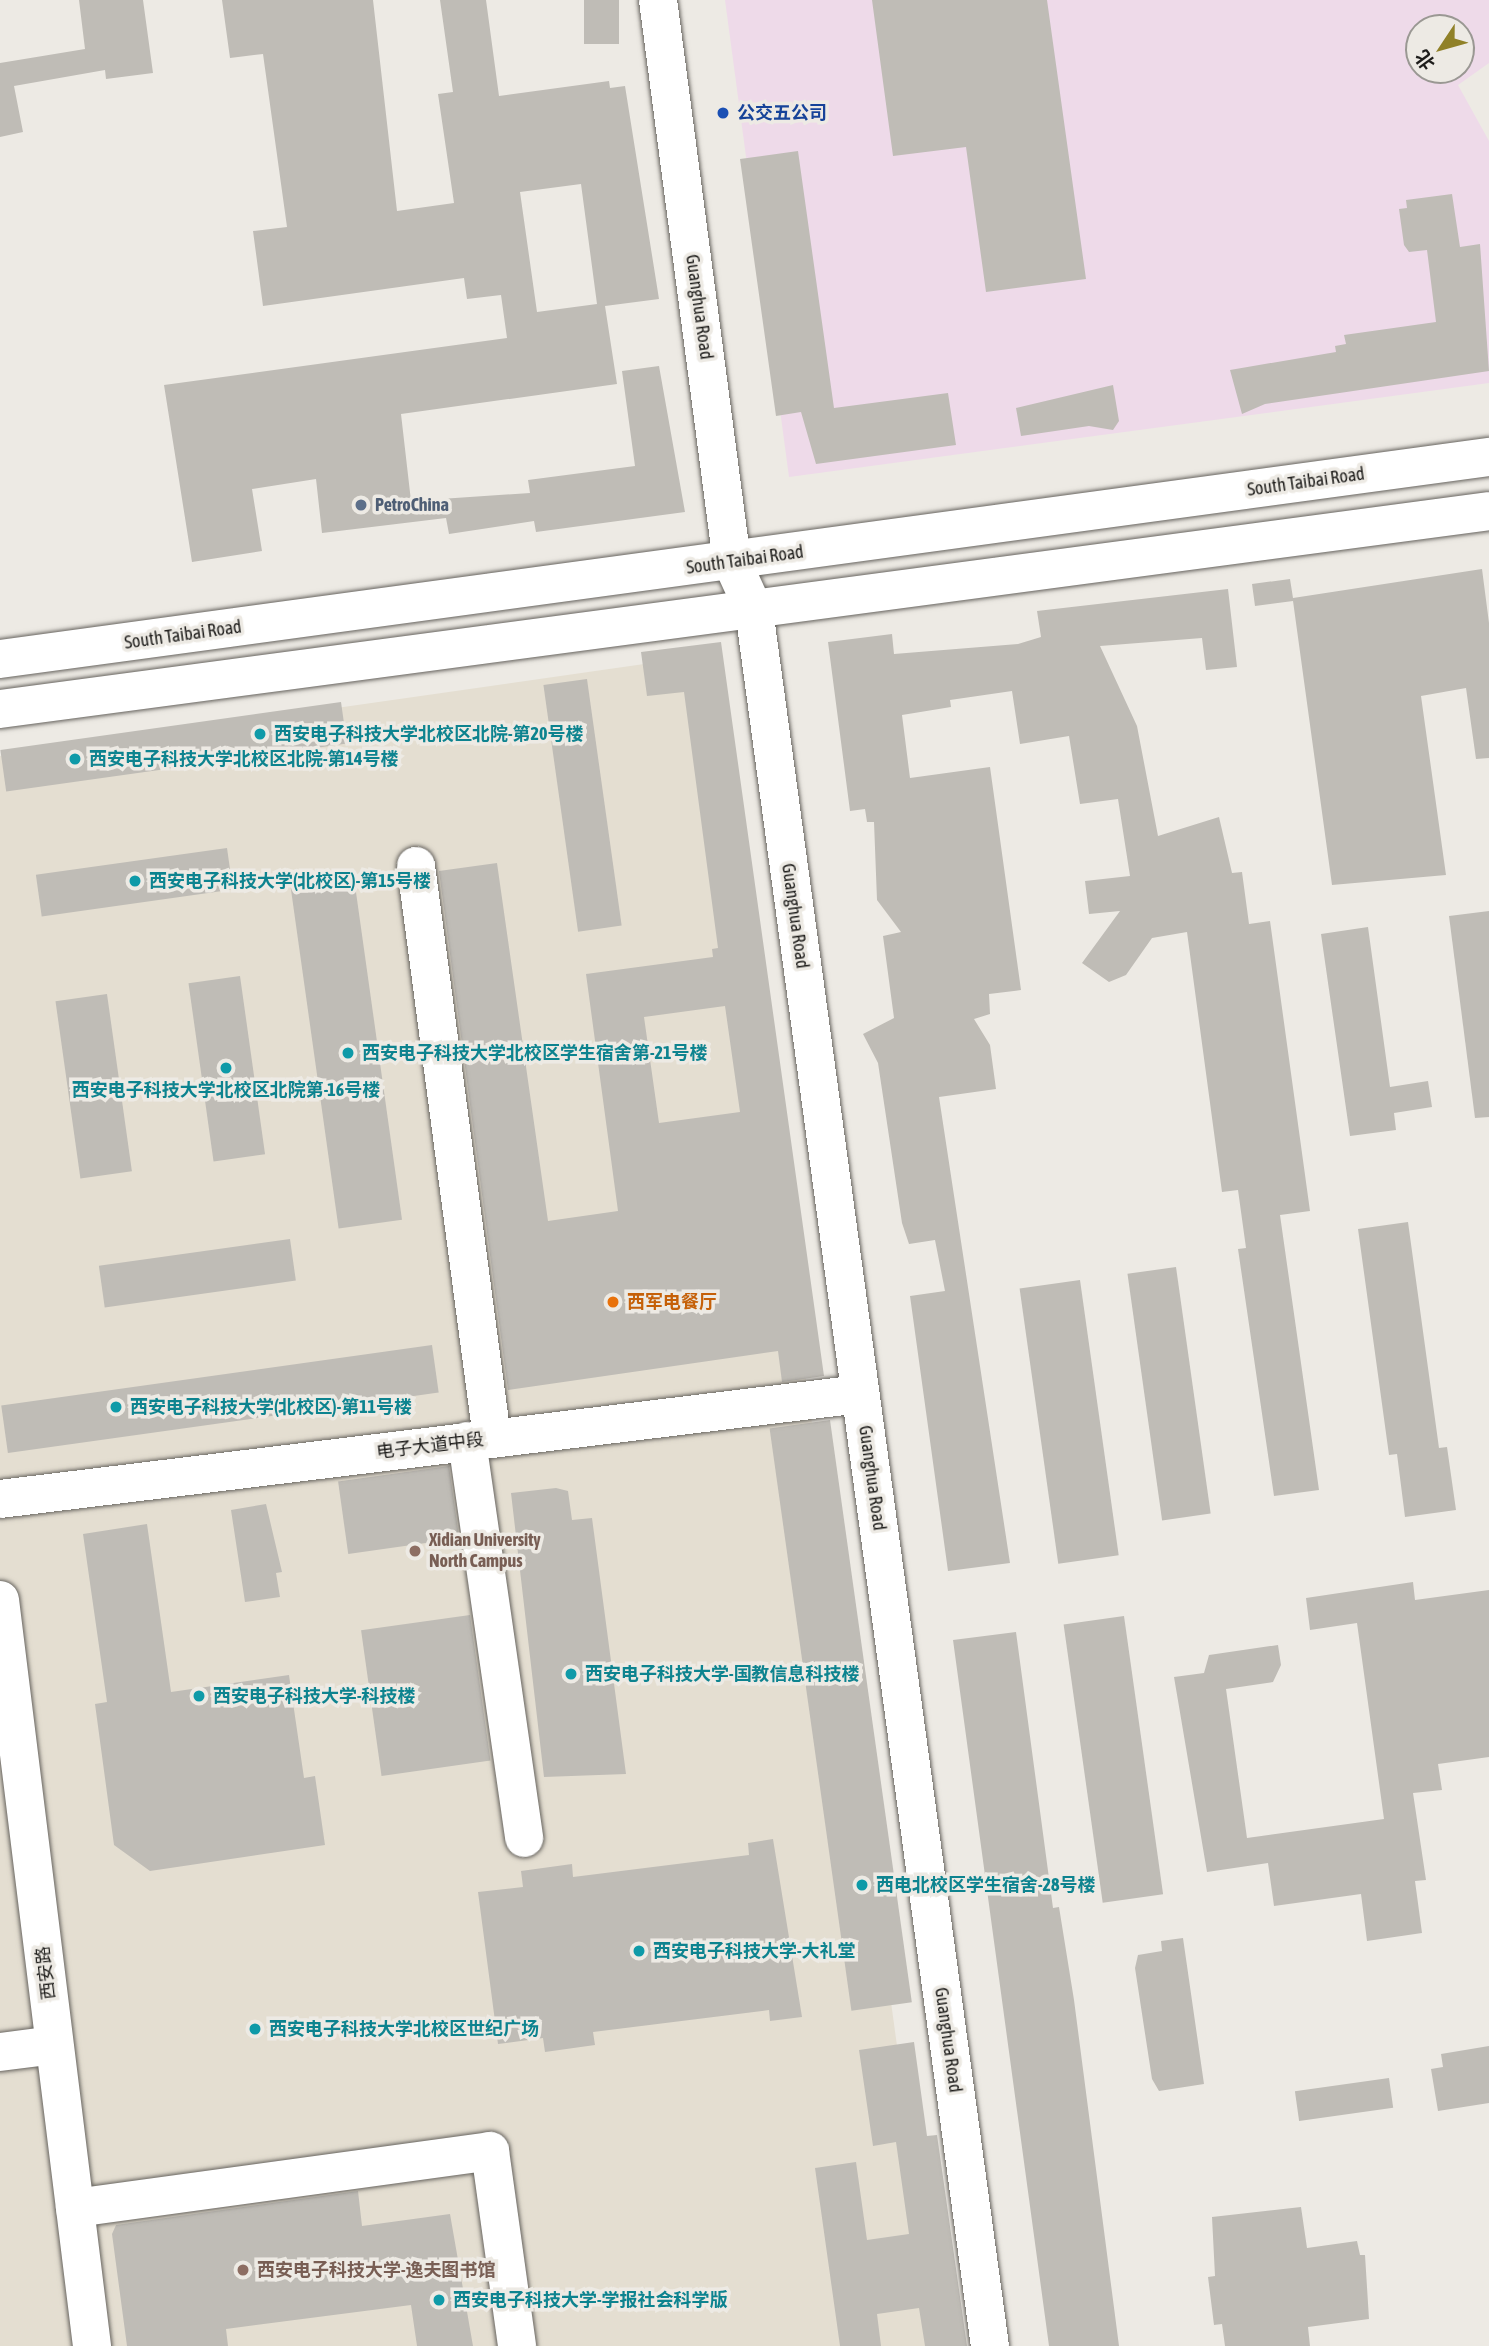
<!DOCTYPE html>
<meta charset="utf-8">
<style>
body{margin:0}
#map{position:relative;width:1489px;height:2346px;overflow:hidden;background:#edeae4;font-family:"Asap Condensed","Noto Sans SC",sans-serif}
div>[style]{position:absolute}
.industrial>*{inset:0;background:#eedae9}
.built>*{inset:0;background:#e4ded1}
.building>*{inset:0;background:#bfbcb6;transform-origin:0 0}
.roads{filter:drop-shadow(0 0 2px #67645f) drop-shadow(0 0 2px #67645f)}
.minor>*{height:38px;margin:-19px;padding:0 19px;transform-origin:19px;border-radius:19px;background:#fff}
.major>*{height:38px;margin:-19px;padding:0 19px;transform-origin:19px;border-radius:19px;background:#fff}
.dots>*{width:19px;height:19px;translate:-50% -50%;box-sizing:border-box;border:4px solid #edeae4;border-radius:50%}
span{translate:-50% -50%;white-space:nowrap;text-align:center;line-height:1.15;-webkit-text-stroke:7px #edeae4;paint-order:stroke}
.transit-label{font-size:18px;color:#164399;font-weight:700}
.left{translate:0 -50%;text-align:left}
.street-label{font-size:18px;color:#1d1c1a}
.service-label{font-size:18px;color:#4e5e75;font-weight:700}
.culture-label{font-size:18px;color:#0d838f;font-weight:700}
.food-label{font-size:18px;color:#c56008;font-weight:700}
.education-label{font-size:18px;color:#785e54;font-weight:700}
.north{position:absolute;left:1405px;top:14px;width:70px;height:70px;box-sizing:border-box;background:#edeae4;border:2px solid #9a9893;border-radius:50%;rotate:234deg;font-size:19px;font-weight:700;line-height:28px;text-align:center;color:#1d1c1a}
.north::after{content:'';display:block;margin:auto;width:24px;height:32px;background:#908128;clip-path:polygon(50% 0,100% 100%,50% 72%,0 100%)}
</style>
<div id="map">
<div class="industrial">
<i style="clip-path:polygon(evenodd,725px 0,1489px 0,1489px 63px,1458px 85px,1489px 141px,1489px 383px,789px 477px,725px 0,1419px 28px,1461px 28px,1461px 70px,1419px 70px,1419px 28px)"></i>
</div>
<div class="built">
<i style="clip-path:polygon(707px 655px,938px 2346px,0 2346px,0 756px)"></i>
</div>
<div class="building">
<i style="clip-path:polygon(79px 0,143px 0,153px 73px,106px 79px,105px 70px,14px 86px,23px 132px,0 137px,0 63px,85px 49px)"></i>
<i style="clip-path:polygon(evenodd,222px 0,373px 0,397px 211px,454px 203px,438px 94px,453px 92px,440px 0,486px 0,499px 96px,609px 81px,610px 88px,625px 86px,659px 299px,605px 306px,617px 384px,401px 414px,411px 501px,530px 493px,528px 480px,635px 466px,622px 371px,659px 366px,685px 512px,536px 532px,534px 521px,449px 534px,446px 518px,322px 533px,316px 479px,252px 489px,262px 551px,192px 562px,164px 385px,507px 338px,501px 295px,467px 299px,464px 278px,263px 306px,253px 231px,287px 227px,263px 54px,230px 58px,222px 0,581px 184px,597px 304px,537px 312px,520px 192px,581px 184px)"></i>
<i style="left:584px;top:0;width:35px;height:44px"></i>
<i style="clip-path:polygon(872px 0,1047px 0,1086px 279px,986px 292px,966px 147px,893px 156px)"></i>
<i style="clip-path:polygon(798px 151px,834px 408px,948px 393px,956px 445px,816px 464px,801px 412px,776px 416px,740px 159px)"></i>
<i style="clip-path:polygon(1452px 194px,1460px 247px,1480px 244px,1489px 371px,1265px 404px,1242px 414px,1230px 370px,1336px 352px,1335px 346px,1346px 344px,1344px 335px,1436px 322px,1427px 250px,1409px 252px,1404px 245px,1399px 209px,1407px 208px,1406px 200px)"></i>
<i style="clip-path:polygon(1113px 385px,1119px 421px,1113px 430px,1089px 426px,1021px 436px,1016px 408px)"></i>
<i style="clip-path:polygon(1482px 569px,1489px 623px,1489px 758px,1476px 759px,1466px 688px,1421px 696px,1446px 875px,1332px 885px,1293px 601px,1255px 606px,1252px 584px,1290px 579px,1293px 598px)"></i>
<i style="clip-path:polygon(1228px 589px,1237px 667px,1206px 670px,1202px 638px,1100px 646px,1137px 726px,1158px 836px,1219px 817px,1232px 873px,1242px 872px,1249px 924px,1270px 921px,1310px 1211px,1280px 1215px,1319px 1490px,1274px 1496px,1238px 1249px,1246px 1248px,1238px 1190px,1222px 1192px,1187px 932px,1152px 938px,1126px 975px,1109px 982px,1082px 963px,1120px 911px,1089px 914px,1085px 881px,1130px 876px,1118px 799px,1080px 804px,1069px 736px,1020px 744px,1012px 691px,950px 700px,951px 707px,902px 715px,910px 778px,990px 767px,1021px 990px,989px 994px,990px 1014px,974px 1019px,990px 1045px,996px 1089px,939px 1097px,1010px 1563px,948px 1571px,910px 1296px,945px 1291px,935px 1240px,909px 1244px,902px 1223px,878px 1063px,863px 1034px,894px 1018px,883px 936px,901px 932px,877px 900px,874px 822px,867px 822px,865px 809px,850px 811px,828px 642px,892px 634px,894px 654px,1018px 644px,1041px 637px,1037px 611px)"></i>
<i style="clip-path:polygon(evenodd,721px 642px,824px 1376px,782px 1382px,778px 1351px,508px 1390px,439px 871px,497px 863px,548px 1221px,618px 1211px,586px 974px,713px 957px,712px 949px,718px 948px,684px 692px,647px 696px,641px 652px,721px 642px,725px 1006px,740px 1112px,659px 1123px,644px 1017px,725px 1006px)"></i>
<i style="left:587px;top:679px;width:249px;height:44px;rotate:82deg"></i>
<i style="left:341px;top:702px;width:42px;height:344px;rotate:82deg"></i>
<i style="left:227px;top:848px;width:42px;height:193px;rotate:82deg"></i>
<i style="left:354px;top:878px;width:345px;height:64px;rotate:82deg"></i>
<i style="clip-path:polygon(1489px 911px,1489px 1117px,1475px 1118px,1449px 916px)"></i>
<i style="clip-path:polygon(1368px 927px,1390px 1087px,1428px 1081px,1432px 1107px,1394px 1113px,1396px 1130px,1350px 1136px,1321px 934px)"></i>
<i style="left:240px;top:976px;width:180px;height:52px;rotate:82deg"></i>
<i style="left:107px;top:994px;width:179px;height:52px;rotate:82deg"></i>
<i style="clip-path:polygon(1408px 1222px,1439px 1448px,1447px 1447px,1456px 1510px,1405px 1517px,1397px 1454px,1389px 1455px,1358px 1229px)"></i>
<i style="left:290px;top:1239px;width:42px;height:193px;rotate:82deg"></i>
<i style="left:1176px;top:1267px;width:249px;height:49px;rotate:82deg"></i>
<i style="left:1080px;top:1280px;width:278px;height:61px;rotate:82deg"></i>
<i style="left:432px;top:1345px;width:48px;height:435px;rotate:82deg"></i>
<i style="left:830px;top:1420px;width:588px;height:61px;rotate:82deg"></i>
<i style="left:449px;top:1466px;width:73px;height:112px;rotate:82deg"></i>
<i style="clip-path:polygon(556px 1488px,568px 1491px,572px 1520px,592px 1518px,626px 1774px,544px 1777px,511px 1493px)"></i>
<i style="clip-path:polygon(266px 1504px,282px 1572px,276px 1573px,280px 1597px,245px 1602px,231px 1510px)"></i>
<i style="clip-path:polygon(147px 1524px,171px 1692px,289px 1675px,304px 1778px,315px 1776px,325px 1845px,150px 1871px,114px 1845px,95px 1704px,107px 1702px,83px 1534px)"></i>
<i style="clip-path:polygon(1413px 1582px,1415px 1600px,1489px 1590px,1489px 1757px,1438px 1764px,1442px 1790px,1413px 1793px,1426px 1880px,1415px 1881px,1422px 1933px,1367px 1941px,1361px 1894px,1274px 1906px,1268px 1863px,1207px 1872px,1174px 1677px,1204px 1673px,1209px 1655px,1278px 1645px,1281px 1665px,1273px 1682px,1226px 1689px,1247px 1838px,1384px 1819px,1357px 1623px,1310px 1630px,1306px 1598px)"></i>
<i style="left:470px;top:1615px;width:147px;height:110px;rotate:82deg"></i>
<i style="left:1124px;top:1616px;width:281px;height:61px;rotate:82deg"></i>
<i style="clip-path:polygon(1016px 1632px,1053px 1908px,1059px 1907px,1074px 2000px,1119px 2346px,1049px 2346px,953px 1640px)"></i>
<i style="clip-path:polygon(773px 1839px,802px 2017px,770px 2021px,769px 2010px,593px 2032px,595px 2045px,545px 2052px,543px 2038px,498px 2044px,478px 1892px,523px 1887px,521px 1871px,572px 1864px,573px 1877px,749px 1855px,748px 1843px)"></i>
<i style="clip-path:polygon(1183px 1938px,1204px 2084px,1159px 2091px,1152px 2079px,1135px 1968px,1138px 1955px,1162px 1951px,1161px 1941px)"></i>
<i style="clip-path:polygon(914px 2042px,927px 2136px,937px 2135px,967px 2346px,925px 2346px,919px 2308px,877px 2314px,881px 2346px,840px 2346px,815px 2168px,856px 2162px,867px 2240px,909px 2234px,896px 2142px,873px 2146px,859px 2050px)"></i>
<i style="clip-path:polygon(1489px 2046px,1489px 2103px,1438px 2111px,1431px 2069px,1443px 2067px,1441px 2054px)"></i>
<i style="left:1389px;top:2078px;width:30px;height:95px;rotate:82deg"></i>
<i style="clip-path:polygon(358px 2191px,362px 2226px,450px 2214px,473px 2346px,417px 2346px,411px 2305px,226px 2329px,228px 2346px,127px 2346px,112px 2234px,116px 2225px)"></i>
<i style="clip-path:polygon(1301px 2207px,1307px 2248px,1357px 2241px,1360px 2255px,1365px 2255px,1369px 2319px,1308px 2327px,1310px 2346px,1225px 2346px,1222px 2324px,1214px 2325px,1208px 2277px,1215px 2276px,1212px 2217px)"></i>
</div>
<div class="roads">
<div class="minor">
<i style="left:658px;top:0;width:567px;rotate:82.5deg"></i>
<i style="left:732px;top:562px;width:53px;rotate:65.4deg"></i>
<i style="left:754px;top:610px;width:1752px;rotate:82.26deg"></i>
<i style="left:416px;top:866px;width:577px;rotate:82.43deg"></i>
<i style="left:467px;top:1441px;width:401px;rotate:81.8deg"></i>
<i style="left:0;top:1499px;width:866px;rotate:-6.96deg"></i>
<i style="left:0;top:1600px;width:752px;rotate:82.97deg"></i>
<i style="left:0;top:2052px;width:54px;rotate:-7.4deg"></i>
<i style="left:75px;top:2208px;width:419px;rotate:-7.8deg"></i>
<i style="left:490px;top:2151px;width:197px;rotate:82.1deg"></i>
</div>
<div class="major">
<i style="left:0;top:659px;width:1503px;rotate:-7.73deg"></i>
<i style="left:0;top:709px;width:1502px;rotate:-7.57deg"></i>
</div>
</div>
<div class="dots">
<i style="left:723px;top:113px;background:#1a4fb4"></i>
<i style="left:361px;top:505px;background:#5c6f8a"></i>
<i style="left:260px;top:734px;background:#0f9aa8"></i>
<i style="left:75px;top:759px;background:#0f9aa8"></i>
<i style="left:135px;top:881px;background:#0f9aa8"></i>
<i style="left:348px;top:1053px;background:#0f9aa8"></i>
<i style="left:226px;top:1068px;background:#0f9aa8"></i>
<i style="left:613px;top:1302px;background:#e8710a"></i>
<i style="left:116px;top:1407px;background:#0f9aa8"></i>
<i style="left:415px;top:1551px;background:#8d6e63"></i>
<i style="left:571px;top:1674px;background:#0f9aa8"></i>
<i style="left:199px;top:1696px;background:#0f9aa8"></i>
<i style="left:862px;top:1885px;background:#0f9aa8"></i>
<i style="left:639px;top:1951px;background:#0f9aa8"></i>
<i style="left:255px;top:2029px;background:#0f9aa8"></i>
<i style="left:243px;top:2270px;background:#8d6e63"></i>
<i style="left:439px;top:2300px;background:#0f9aa8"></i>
</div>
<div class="transit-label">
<span class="left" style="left:737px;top:113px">公交五公司</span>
</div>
<div class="street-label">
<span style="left:699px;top:307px;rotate:82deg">Guanghua Road</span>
<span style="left:1306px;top:482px;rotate:-8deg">South Taibai Road</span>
<span style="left:745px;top:560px;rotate:-8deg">South Taibai Road</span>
<span style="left:183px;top:635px;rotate:-8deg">South Taibai Road</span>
<span style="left:795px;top:916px;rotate:82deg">Guanghua Road</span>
<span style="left:430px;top:1446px;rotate:-7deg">电子大道中段</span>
<span style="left:872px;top:1478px;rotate:82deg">Guanghua Road</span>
<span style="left:46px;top:1973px;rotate:-97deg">西安路</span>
<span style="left:948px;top:2040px;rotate:82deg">Guanghua Road</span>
</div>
<div class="service-label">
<span class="left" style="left:375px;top:505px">PetroChina</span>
</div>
<div class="culture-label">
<span class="left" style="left:274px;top:734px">西安电子科技大学北校区北院-第20号楼</span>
<span class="left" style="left:89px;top:759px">西安电子科技大学北校区北院-第14号楼</span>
<span class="left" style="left:149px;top:881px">西安电子科技大学(北校区)-第15号楼</span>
<span class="left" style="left:362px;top:1053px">西安电子科技大学北校区学生宿舍第-21号楼</span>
<span style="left:226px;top:1090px">西安电子科技大学北校区北院第-16号楼</span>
<span class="left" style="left:130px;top:1407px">西安电子科技大学(北校区)-第11号楼</span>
<span class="left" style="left:585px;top:1674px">西安电子科技大学-国教信息科技楼</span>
<span class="left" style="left:213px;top:1696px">西安电子科技大学-科技楼</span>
<span class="left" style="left:876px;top:1885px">西电北校区学生宿舍-28号楼</span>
<span class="left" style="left:653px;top:1951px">西安电子科技大学-大礼堂</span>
<span class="left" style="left:269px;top:2029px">西安电子科技大学北校区世纪广场</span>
<span class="left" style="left:453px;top:2300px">西安电子科技大学-学报社会科学版</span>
</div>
<div class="food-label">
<span class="left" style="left:627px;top:1302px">西军电餐厅</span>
</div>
<div class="education-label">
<span class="left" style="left:429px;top:1551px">Xidian University<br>North Campus</span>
<span class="left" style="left:257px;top:2270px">西安电子科技大学-逸夫图书馆</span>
</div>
<div class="north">北</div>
</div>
